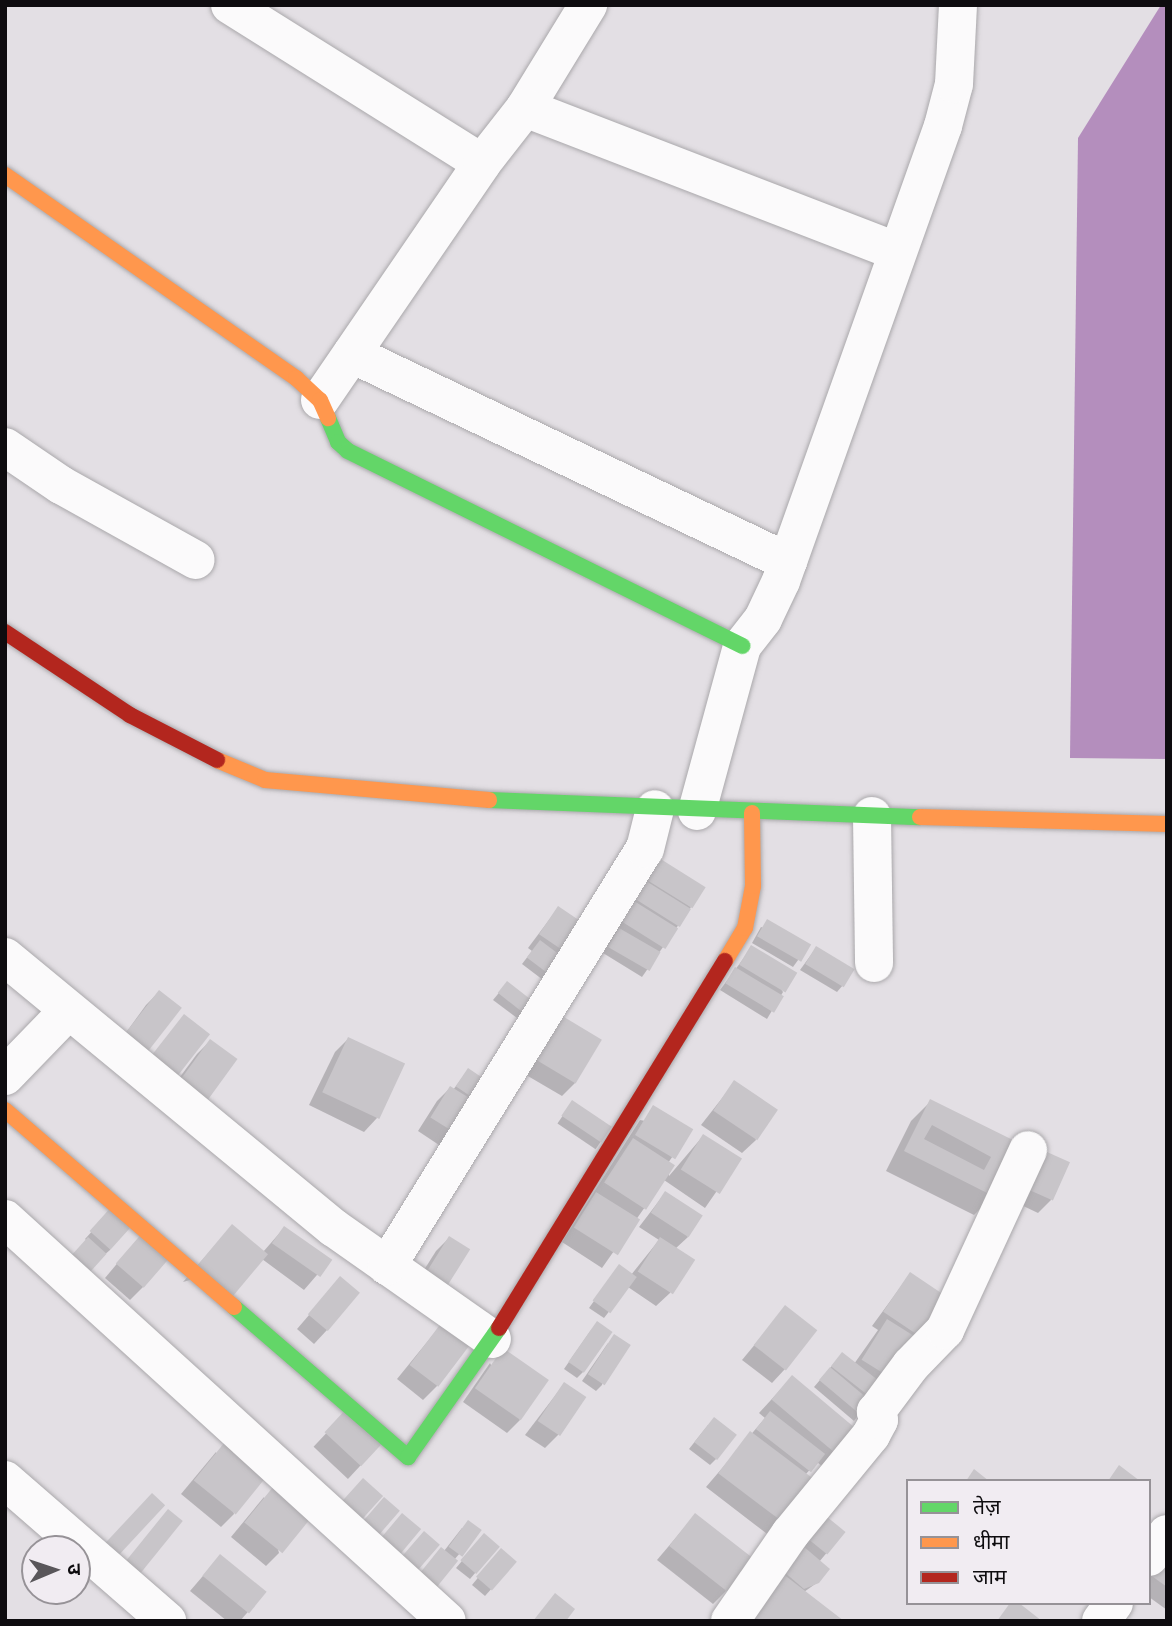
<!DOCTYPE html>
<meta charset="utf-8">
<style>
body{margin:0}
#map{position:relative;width:1172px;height:1626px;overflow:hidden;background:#e3dfe4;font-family:"Exo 2","Noto Sans Devanagari",sans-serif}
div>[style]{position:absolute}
.water>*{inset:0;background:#b48ebd}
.shadow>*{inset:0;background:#0003;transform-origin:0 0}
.building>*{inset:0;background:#c8c5c9;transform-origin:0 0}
.roads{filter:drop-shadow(0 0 2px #aaa8ab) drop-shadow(0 0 2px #aaa8ab)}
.street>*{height:38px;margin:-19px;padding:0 19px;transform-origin:19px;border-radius:19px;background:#fbfafb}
.fast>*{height:16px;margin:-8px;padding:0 8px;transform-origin:8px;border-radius:8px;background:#63d668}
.slow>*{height:16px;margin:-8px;padding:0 8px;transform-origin:8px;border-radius:8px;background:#ff974d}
.jam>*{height:16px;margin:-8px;padding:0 8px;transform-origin:8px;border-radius:8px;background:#b3261e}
span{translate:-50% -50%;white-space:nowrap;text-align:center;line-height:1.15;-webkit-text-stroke:5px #f1ecf2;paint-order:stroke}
.frame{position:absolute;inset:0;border:7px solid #0e0c0f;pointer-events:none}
.legend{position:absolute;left:906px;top:1479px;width:245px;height:126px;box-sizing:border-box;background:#f1ecf2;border:2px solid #969297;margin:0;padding:9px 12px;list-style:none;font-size:21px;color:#0e0c0f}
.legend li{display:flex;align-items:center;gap:14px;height:35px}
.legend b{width:35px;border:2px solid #969297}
.north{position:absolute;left:21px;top:1535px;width:70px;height:70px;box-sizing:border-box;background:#f1ecf2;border:2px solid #969297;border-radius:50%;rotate:88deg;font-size:19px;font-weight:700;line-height:28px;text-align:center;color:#0e0c0f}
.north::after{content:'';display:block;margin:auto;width:24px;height:32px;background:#59565a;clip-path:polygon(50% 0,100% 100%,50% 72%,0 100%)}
</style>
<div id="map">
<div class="water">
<i style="clip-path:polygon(1161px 5px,1167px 5px,1167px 759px,1070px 758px,1078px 138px)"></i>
</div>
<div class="shadow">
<i style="clip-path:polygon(646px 874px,691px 907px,642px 977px,603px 953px)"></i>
<i style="clip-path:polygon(558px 908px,571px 954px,547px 983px,522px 964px,532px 951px,528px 948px)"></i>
<i style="clip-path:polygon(761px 927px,809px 945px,793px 967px,752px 943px)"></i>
<i style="clip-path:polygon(752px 947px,783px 992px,767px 1019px,720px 990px)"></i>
<i style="clip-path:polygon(816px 948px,843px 985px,837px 992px,800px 970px)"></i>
<i style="clip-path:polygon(507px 983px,523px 1011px,517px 1018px,493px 1000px)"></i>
<i style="clip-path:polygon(159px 992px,180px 1008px,112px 1052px,146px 1005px)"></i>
<i style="clip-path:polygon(559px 1016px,575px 1083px,562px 1096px,521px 1072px)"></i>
<i style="clip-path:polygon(348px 1039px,377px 1118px,364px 1132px,309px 1105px,335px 1052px)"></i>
<i style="clip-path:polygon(210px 1041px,236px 1060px,165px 1097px,197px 1054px)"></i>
<i style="clip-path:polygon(468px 1070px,478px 1106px,445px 1149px,418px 1131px,437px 1101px,450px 1088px,453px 1090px)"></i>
<i style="clip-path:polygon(734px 1083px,756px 1140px,742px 1153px,701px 1125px)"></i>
<i style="clip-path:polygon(931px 1101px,1019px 1145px,994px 1195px,974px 1215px,886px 1171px,911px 1121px)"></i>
<i style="left:572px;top:1102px;width:46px;height:26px;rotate:34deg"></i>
<i style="clip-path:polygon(640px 1120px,691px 1130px,668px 1163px,669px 1176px,703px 1136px,739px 1159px,705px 1208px,664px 1180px,602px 1268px,562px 1242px)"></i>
<i style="clip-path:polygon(1039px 1150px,1051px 1200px,1038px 1213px,1009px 1199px)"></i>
<i style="clip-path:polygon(665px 1193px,688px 1237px,675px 1249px,670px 1293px,656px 1306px,628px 1287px,604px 1318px,589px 1308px,619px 1266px,631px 1275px,659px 1240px,639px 1227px)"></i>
<i style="clip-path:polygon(114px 1207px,110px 1250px,103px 1256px,85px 1239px)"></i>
<i style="clip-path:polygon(232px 1226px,263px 1252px,284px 1228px,329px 1261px,304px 1290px,262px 1259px,183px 1282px)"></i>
<i style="clip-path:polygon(449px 1238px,468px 1250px,412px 1289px,436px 1251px)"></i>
<i style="clip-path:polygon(131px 1247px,143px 1287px,130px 1300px,105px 1278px)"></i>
<i style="clip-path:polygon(910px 1274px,944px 1297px,854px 1421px,814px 1387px,836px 1361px,854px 1364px,878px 1330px,872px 1326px)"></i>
<i style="clip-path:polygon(340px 1279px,327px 1330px,314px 1344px,297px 1329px)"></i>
<i style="clip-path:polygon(785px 1308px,785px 1369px,772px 1383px,742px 1360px)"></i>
<i style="clip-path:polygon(445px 1320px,437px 1386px,423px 1400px,397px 1379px)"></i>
<i style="clip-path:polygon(591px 1330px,584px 1371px,577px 1378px,564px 1369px)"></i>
<i style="clip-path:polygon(608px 1343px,602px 1385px,596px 1391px,582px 1381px)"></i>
<i style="clip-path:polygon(490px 1363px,520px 1420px,507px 1433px,463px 1402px)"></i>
<i style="clip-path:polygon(792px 1377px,856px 1432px,824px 1468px,817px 1462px,805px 1475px,771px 1537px,706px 1487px,765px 1418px,759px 1413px)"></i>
<i style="clip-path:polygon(564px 1384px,558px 1435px,545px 1448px,525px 1435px)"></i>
<i style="left:347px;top:1411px;width:47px;height:49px;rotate:43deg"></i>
<i style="clip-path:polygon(708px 1425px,716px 1459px,710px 1465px,689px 1449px)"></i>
<i style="clip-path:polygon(216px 1452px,234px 1514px,221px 1527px,181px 1494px)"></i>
<i style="clip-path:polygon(264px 1497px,279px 1553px,266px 1566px,231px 1537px)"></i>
<i style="clip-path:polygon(695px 1515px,726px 1591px,713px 1604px,657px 1560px)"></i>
<i style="clip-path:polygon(462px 1528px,479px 1531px,454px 1560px,444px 1551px)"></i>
<i style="clip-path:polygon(844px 1532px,819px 1562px,818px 1582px,804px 1592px,841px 1621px,738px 1621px,786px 1546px)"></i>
<i style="clip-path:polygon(478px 1542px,497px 1547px,470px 1579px,456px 1568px)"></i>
<i style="clip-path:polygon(1167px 1548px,1167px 1610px,1149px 1597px,1149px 1564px)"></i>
<i style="clip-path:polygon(220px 1556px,265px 1592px,240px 1621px,227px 1621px,190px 1591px)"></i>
<i style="clip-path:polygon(495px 1557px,515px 1562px,485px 1596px,472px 1585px)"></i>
</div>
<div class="building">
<i style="left:659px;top:858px;width:55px;height:25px;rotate:32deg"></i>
<i style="left:646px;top:881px;width:53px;height:21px;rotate:32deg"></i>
<i style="left:634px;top:901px;width:52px;height:24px;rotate:32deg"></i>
<i style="left:558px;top:906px;width:37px;height:34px;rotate:34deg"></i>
<i style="left:767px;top:919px;width:51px;height:20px;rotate:30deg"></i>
<i style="left:619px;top:928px;width:48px;height:22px;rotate:30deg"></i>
<i style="left:540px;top:940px;width:34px;height:22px;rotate:37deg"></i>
<i style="left:751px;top:945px;width:54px;height:23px;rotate:31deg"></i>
<i style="left:816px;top:946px;width:45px;height:21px;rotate:31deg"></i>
<i style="left:735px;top:967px;width:57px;height:19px;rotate:31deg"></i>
<i style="left:507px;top:981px;width:33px;height:15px;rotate:38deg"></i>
<i style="left:159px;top:990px;width:29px;height:60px;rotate:38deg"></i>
<i style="left:184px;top:1014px;width:33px;height:61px;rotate:38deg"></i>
<i style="left:559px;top:1014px;width:50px;height:51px;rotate:31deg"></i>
<i style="left:348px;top:1037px;width:63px;height:61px;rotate:25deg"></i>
<i style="left:210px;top:1039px;width:34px;height:55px;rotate:36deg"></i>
<i style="left:468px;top:1068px;width:32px;height:22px;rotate:34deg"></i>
<i style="left:734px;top:1080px;width:53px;height:37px;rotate:34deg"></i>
<i style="left:450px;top:1086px;width:36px;height:37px;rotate:32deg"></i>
<i style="clip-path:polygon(evenodd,930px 1099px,1021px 1144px,995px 1197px,904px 1151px,930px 1099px,932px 1125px,991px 1157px,984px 1170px,924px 1139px,932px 1125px)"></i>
<i style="left:572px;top:1100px;width:48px;height:19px;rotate:34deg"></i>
<i style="left:653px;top:1105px;width:47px;height:35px;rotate:31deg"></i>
<i style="left:703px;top:1134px;width:46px;height:42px;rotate:32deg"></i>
<i style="left:633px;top:1138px;width:50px;height:53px;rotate:33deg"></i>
<i style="left:1038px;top:1148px;width:35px;height:42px;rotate:24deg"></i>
<i style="left:665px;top:1191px;width:45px;height:26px;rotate:33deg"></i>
<i style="left:596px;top:1192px;width:52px;height:42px;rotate:32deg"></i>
<i style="left:113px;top:1205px;width:28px;height:35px;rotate:42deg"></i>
<i style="left:232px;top:1224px;width:47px;height:57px;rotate:40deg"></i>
<i style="left:284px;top:1226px;width:59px;height:21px;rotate:35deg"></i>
<i style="left:144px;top:1231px;width:37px;height:43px;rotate:41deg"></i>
<i style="left:449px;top:1236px;width:25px;height:47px;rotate:32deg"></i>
<i style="left:88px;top:1237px;width:25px;height:38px;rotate:42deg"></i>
<i style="left:660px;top:1237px;width:42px;height:41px;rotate:33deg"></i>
<i style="left:619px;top:1264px;width:22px;height:45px;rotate:36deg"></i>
<i style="left:910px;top:1272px;width:43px;height:48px;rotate:34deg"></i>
<i style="left:340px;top:1276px;width:26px;height:50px;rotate:40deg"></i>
<i style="left:785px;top:1305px;width:41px;height:51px;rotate:38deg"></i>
<i style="left:445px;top:1318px;width:36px;height:59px;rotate:37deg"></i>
<i style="left:887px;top:1319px;width:38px;height:48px;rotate:32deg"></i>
<i style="left:597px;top:1321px;width:19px;height:50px;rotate:35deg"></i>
<i style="left:614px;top:1334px;width:20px;height:48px;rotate:33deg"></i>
<i style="left:503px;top:1348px;width:56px;height:49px;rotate:35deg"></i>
<i style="left:842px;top:1352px;width:54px;height:18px;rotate:38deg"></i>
<i style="left:830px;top:1367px;width:56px;height:17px;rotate:40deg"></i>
<i style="left:792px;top:1375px;width:87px;height:32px;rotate:40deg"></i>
<i style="left:564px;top:1382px;width:27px;height:47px;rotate:34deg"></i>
<i style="left:347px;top:1408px;width:50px;height:33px;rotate:43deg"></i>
<i style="left:770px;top:1411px;width:70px;height:23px;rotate:38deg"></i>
<i style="left:714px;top:1417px;width:29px;height:32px;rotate:38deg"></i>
<i style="left:750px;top:1431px;width:86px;height:53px;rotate:37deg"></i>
<i style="left:229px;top:1437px;width:54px;height:56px;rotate:39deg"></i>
<i style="clip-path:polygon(1119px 1465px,1140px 1481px,1108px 1481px)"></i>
<i style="clip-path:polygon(974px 1469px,989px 1481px,966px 1481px)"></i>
<i style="left:363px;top:1478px;width:27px;height:36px;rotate:42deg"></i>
<i style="left:277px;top:1482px;width:49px;height:52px;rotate:39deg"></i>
<i style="left:152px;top:1493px;width:18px;height:75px;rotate:43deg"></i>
<i style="left:384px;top:1497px;width:21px;height:35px;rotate:41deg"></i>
<i style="left:816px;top:1508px;width:38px;height:29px;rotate:39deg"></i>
<i style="left:168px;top:1509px;width:19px;height:72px;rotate:39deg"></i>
<i style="left:402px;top:1513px;width:25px;height:35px;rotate:40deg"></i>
<i style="left:695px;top:1513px;width:74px;height:42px;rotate:38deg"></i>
<i style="left:468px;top:1520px;width:17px;height:33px;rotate:36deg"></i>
<i style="left:424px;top:1531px;width:21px;height:35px;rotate:41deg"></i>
<i style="left:484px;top:1533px;width:21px;height:36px;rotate:41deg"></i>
<i style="clip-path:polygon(803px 1546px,830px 1569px,819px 1583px,804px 1589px,783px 1571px)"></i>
<i style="clip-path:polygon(1167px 1546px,1167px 1587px,1149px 1574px)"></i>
<i style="left:441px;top:1547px;width:22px;height:36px;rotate:39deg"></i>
<i style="left:501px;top:1548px;width:21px;height:38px;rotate:41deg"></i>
<i style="left:220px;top:1554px;width:60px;height:28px;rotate:39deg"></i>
<i style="clip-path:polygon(778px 1570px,844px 1621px,758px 1621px,746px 1612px)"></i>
<i style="clip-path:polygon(555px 1593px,575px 1609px,566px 1621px,533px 1621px)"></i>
<i style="clip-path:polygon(1010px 1603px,1019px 1603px,1042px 1621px,997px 1621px)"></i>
</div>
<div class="roads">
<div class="street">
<i style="left:230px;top:5px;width:297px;rotate:32.1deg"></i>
<i style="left:525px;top:108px;width:121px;rotate:-58.5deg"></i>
<i style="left:352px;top:354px;width:483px;rotate:25.5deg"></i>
<i style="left:320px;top:400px;width:287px;rotate:-55.6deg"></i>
<i style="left:482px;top:163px;width:70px;rotate:-52deg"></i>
<i style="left:525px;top:108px;width:398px;rotate:21.1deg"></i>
<i style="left:5px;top:447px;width:68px;rotate:34.2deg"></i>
<i style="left:61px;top:485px;width:154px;rotate:29.1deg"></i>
<i style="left:697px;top:811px;width:171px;rotate:-74.7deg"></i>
<i style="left:742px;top:646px;width:34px;rotate:-52deg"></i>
<i style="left:763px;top:619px;width:42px;rotate:-64.7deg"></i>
<i style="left:781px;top:581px;width:483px;rotate:-70.4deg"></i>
<i style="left:943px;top:126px;width:43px;rotate:-75.3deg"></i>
<i style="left:954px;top:84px;width:79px;rotate:-87.1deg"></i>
<i style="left:872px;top:816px;width:147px;rotate:89.2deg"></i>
<i style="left:5px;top:957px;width:426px;rotate:39.5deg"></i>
<i style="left:334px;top:1228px;width:193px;rotate:35.1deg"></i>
<i style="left:5px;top:1076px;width:89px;rotate:-45.9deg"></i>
<i style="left:5px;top:1219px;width:597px;rotate:42.29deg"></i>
<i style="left:387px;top:1266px;width:490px;rotate:-58.3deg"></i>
<i style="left:645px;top:849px;width:41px;rotate:-76deg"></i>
<i style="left:5px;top:1480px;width:215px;rotate:41deg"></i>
<i style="left:1149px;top:1557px;width:29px;rotate:-52deg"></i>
<i style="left:730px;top:1621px;width:106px;rotate:-55.4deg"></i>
<i style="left:790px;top:1534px;width:128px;rotate:-50.7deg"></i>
<i style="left:871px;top:1435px;width:17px;rotate:-62deg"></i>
<i style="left:879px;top:1420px;width:9px;rotate:-111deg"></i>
<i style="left:876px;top:1412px;width:59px;rotate:-53.3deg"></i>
<i style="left:911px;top:1365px;width:49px;rotate:-45.8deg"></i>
<i style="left:945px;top:1330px;width:198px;rotate:-65.2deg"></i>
<i style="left:1101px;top:1621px;width:22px;rotate:-54deg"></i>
</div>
<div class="fast">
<i style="left:328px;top:418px;width:26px;rotate:67deg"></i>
<i style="left:338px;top:442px;width:13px;rotate:42deg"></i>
<i style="left:348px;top:451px;width:440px;rotate:26.3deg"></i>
<i style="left:489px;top:800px;width:431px;rotate:2.3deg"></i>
<i style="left:234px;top:1307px;width:230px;rotate:40.8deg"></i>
<i style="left:408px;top:1457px;width:158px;rotate:-54.8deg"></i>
</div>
<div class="slow">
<i style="left:5px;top:175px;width:355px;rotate:34.9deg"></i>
<i style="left:296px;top:378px;width:33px;rotate:43deg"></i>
<i style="left:320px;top:400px;width:20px;rotate:66deg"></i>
<i style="left:217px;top:760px;width:52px;rotate:22.6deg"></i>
<i style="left:265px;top:780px;width:225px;rotate:5.1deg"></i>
<i style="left:920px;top:817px;width:247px;rotate:1.6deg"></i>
<i style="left:725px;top:961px;width:39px;rotate:-59deg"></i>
<i style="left:745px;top:928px;width:43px;rotate:-79.2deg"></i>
<i style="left:753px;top:886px;width:73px;rotate:-90.8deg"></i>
<i style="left:5px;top:1110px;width:302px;rotate:40.7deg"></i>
</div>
<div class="jam">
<i style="left:5px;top:632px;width:150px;rotate:33.6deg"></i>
<i style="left:130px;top:715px;width:98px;rotate:27.3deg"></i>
<i style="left:499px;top:1328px;width:431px;rotate:-58.4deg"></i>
</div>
</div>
<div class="frame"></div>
<ul class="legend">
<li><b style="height:9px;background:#63d668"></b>तेज़</li>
<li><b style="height:9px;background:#ff974d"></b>धीमा</li>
<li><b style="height:9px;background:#b3261e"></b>जाम</li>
</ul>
<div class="north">उ</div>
</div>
